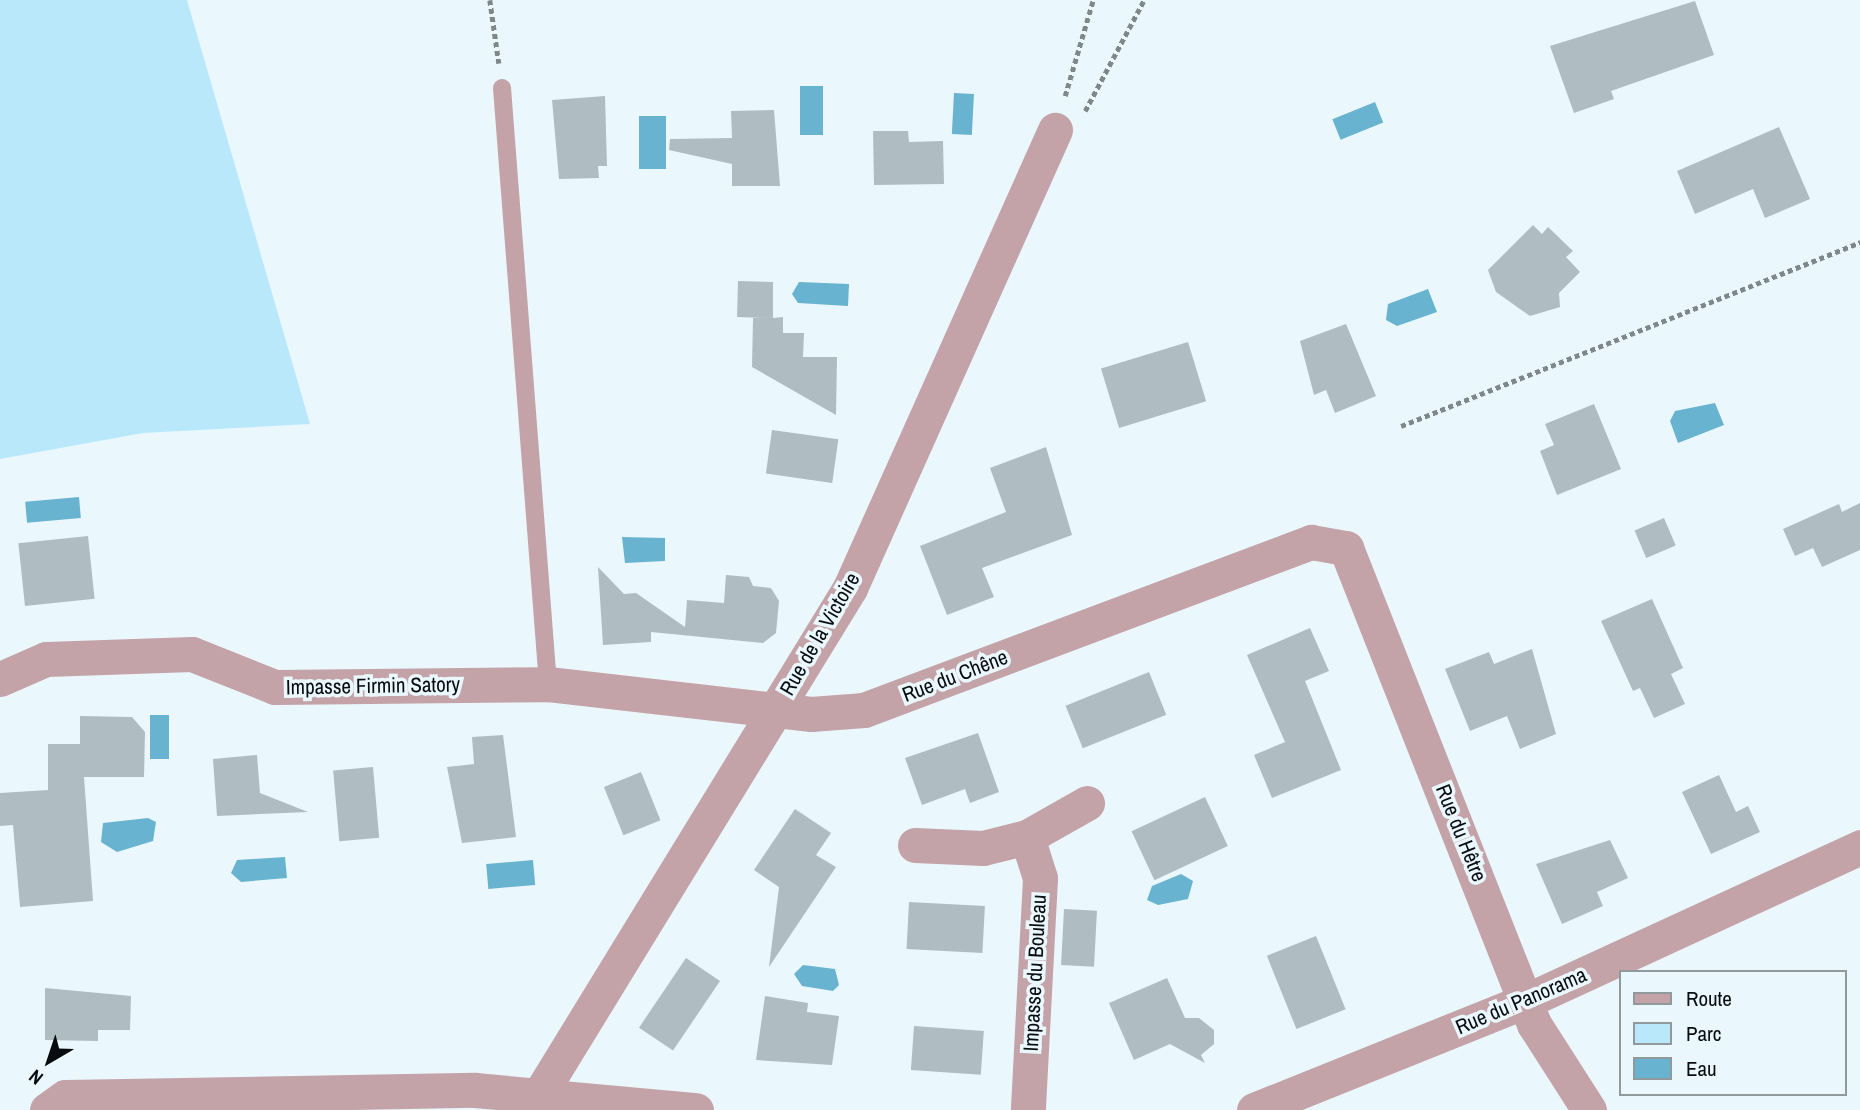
<!DOCTYPE html>
<meta charset="utf-8">
<style>
body{margin:0}
#map{position:relative;width:1860px;height:1110px;overflow:hidden;background:#eaf8fd;font-family:"Archivo Narrow",sans-serif}
div>[style]{position:absolute}
.green>*{inset:0;background:#bae8fb}
.water>*{inset:0;background:#68b3cf;transform-origin:0 0}
.building>*{inset:0;background:#afbcc1;transform-origin:0 0}
.path>*{height:4.5px;margin-top:-2.25px;transform-origin:0;background:repeating-linear-gradient(90deg,#7e888b 0 5px,transparent 0 8.5px)}
.lane>*{height:18px;margin:-9px;padding:0 9px;transform-origin:9px;border-radius:9px;background:#c3a3a7}
.street>*{height:35px;margin:-17.5px;padding:0 17.5px;transform-origin:17.5px;border-radius:17.5px;background:#c3a3a7}
span{translate:-50% -50%;white-space:nowrap;text-align:center;line-height:1.15;-webkit-text-stroke:7px #eaf8fd;paint-order:stroke}
.street-label{font-size:21px;color:#080c0e}
.legend{position:absolute;left:1619px;top:970px;width:228px;height:126px;box-sizing:border-box;background:#eaf8fd;border:2px solid #909a9d;margin:0;padding:9px 12px;list-style:none;font-size:21px;color:#080c0e}
.legend li{display:flex;align-items:center;gap:14px;height:35px}
.legend b{width:35px;border:2px solid #909a9d}
.north{position:absolute;left:14px;top:1026px;width:70px;height:70px;-webkit-text-stroke:5px #eaf8fd;paint-order:stroke;rotate:219deg;font-size:19px;font-weight:700;line-height:28px;text-align:center;color:#080c0e}
.north::after{content:'';display:block;margin:auto;width:24px;height:32px;background:#080c0e;clip-path:polygon(50% 0,100% 100%,50% 72%,0 100%)}
</style>
<div id="map">
<div class="green">
<i style="clip-path:polygon(0 0,187px 0,310px 424px,143px 433px,0 459px)"></i>
</div>
<div class="water">
<i style="left:800px;top:86px;width:23px;height:49px"></i>
<i style="left:954px;top:93px;width:20px;height:41px;rotate:3deg"></i>
<i style="left:1375px;top:102px;width:22px;height:46px;rotate:68deg"></i>
<i style="left:639px;top:116px;width:27px;height:53px"></i>
<i style="clip-path:polygon(799px 282px,849px 284px,848px 306px,798px 303px,792px 294px)"></i>
<i style="clip-path:polygon(1428px 289px,1437px 312px,1397px 326px,1386px 320px,1388px 304px)"></i>
<i style="clip-path:polygon(1715px 403px,1724px 425px,1678px 443px,1670px 421px,1675px 411px)"></i>
<i style="left:79px;top:497px;width:21px;height:54px;rotate:85deg"></i>
<i style="clip-path:polygon(622px 537px,665px 538px,665px 561px,625px 563px)"></i>
<i style="left:150px;top:715px;width:19px;height:44px"></i>
<i style="clip-path:polygon(148px 818px,156px 822px,153px 841px,117px 852px,101px 842px,103px 823px)"></i>
<i style="clip-path:polygon(285px 857px,287px 878px,241px 882px,231px 873px,237px 860px)"></i>
<i style="left:533px;top:860px;width:25px;height:47px;rotate:85deg"></i>
<i style="clip-path:polygon(1181px 874px,1193px 881px,1188px 899px,1158px 905px,1147px 900px,1152px 886px)"></i>
<i style="clip-path:polygon(803px 965px,835px 969px,839px 985px,833px 991px,802px 986px,794px 974px)"></i>
</div>
<div class="building">
<i style="clip-path:polygon(1695px 1px,1714px 55px,1611px 91px,1614px 99px,1574px 113px,1550px 46px)"></i>
<i style="clip-path:polygon(605px 96px,607px 166px,598px 166px,599px 178px,559px 179px,552px 100px)"></i>
<i style="clip-path:polygon(774px 110px,780px 186px,732px 186px,732px 164px,669px 150px,670px 139px,732px 138px,731px 111px)"></i>
<i style="clip-path:polygon(1779px 127px,1810px 199px,1765px 218px,1753px 189px,1695px 214px,1677px 171px)"></i>
<i style="clip-path:polygon(873px 131px,908px 131px,909px 142px,943px 141px,944px 184px,874px 185px)"></i>
<i style="clip-path:polygon(1533px 225px,1542px 234px,1548px 227px,1573px 251px,1566px 257px,1580px 272px,1559px 293px,1560px 307px,1530px 316px,1496px 292px,1488px 270px)"></i>
<i style="clip-path:polygon(738px 281px,773px 282px,773px 318px,783px 317px,783px 333px,804px 333px,803px 357px,837px 357px,836px 415px,752px 367px,753px 318px,766px 318px,737px 317px)"></i>
<i style="clip-path:polygon(1346px 324px,1376px 396px,1335px 413px,1326px 390px,1314px 395px,1300px 341px)"></i>
<i style="left:1188px;top:342px;width:62px;height:91px;rotate:73deg"></i>
<i style="clip-path:polygon(1594px 404px,1621px 469px,1557px 495px,1540px 451px,1554px 445px,1545px 424px)"></i>
<i style="left:772px;top:430px;width:67px;height:44px;rotate:8deg"></i>
<i style="clip-path:polygon(1046px 447px,1072px 535px,982px 568px,994px 597px,947px 615px,920px 546px,1006px 512px,990px 468px)"></i>
<i style="clip-path:polygon(1860px 503px,1860px 550px,1822px 567px,1813px 548px,1795px 556px,1783px 529px,1839px 504px,1842px 512px)"></i>
<i style="left:1664px;top:518px;width:30px;height:32px;rotate:67deg"></i>
<i style="left:88px;top:536px;width:63px;height:70px;rotate:84deg"></i>
<i style="clip-path:polygon(598px 567px,624px 594px,636px 593px,685px 627px,687px 600px,724px 603px,726px 575px,749px 577px,753px 586px,771px 588px,779px 601px,776px 633px,763px 643px,651px 632px,651px 642px,603px 645px)"></i>
<i style="clip-path:polygon(1652px 599px,1683px 668px,1671px 674px,1685px 704px,1654px 718px,1640px 688px,1633px 691px,1601px 621px)"></i>
<i style="clip-path:polygon(1310px 628px,1329px 671px,1305px 681px,1341px 770px,1272px 798px,1254px 755px,1285px 742px,1247px 655px)"></i>
<i style="clip-path:polygon(1532px 649px,1556px 734px,1520px 749px,1507px 716px,1470px 731px,1445px 669px,1489px 652px,1494px 664px)"></i>
<i style="left:1149px;top:672px;width:46px;height:90px;rotate:68deg"></i>
<i style="clip-path:polygon(80px 716px,132px 717px,145px 732px,144px 777px,84px 777px,93px 901px,20px 907px,13px 825px,0 826px,0 793px,48px 790px,48px 744px,80px 744px)"></i>
<i style="clip-path:polygon(978px 733px,999px 792px,970px 803px,965px 789px,922px 805px,905px 758px)"></i>
<i style="clip-path:polygon(503px 735px,516px 837px,462px 843px,447px 767px,474px 764px,472px 737px)"></i>
<i style="clip-path:polygon(257px 755px,260px 793px,308px 812px,217px 816px,213px 759px)"></i>
<i style="left:373px;top:767px;width:71px;height:40px;rotate:85deg"></i>
<i style="left:641px;top:772px;width:52px;height:40px;rotate:68deg"></i>
<i style="clip-path:polygon(1719px 775px,1736px 812px,1748px 806px,1760px 832px,1711px 854px,1682px 792px)"></i>
<i style="left:1205px;top:797px;width:54px;height:81px;rotate:65deg"></i>
<i style="clip-path:polygon(795px 809px,831px 833px,816px 855px,836px 867px,769px 967px,779px 887px,754px 870px)"></i>
<i style="clip-path:polygon(1610px 840px,1628px 878px,1597px 892px,1603px 906px,1562px 924px,1536px 864px)"></i>
<i style="left:909px;top:902px;width:76px;height:47px;rotate:3deg"></i>
<i style="left:1064px;top:909px;width:33px;height:56px;rotate:3deg"></i>
<i style="left:1316px;top:936px;width:79px;height:53px;rotate:68deg"></i>
<i style="left:686px;top:958px;width:41px;height:84px;rotate:34deg"></i>
<i style="clip-path:polygon(1167px 978px,1185px 1018px,1199px 1018px,1214px 1030px,1214px 1044px,1201px 1055px,1205px 1063px,1170px 1044px,1134px 1060px,1109px 1003px)"></i>
<i style="clip-path:polygon(45px 988px,131px 996px,130px 1030px,98px 1030px,98px 1041px,45px 1040px)"></i>
<i style="clip-path:polygon(765px 996px,808px 1003px,807px 1012px,839px 1016px,832px 1065px,756px 1060px)"></i>
<i style="left:914px;top:1026px;width:70px;height:44px;rotate:4deg"></i>
</div>
<div class="path">
<i style="left:490px;top:0;width:64px;rotate:81.9deg"></i>
<i style="left:1065px;top:96px;width:100px;rotate:-73.7deg"></i>
<i style="left:1085px;top:111px;width:126px;rotate:-62deg"></i>
<i style="left:1401px;top:426px;width:495px;rotate:-21.8deg"></i>
</div>
<div class="lane">
<i style="left:502px;top:88px;width:598px;rotate:85.59deg"></i>
</div>
<div class="street">
<i style="left:0;top:679px;width:50px;rotate:-23.5deg"></i>
<i style="left:46px;top:659px;width:146px;rotate:-2deg"></i>
<i style="left:192px;top:654px;width:89px;rotate:21.7deg"></i>
<i style="left:275px;top:687px;width:273px;rotate:-0.6deg"></i>
<i style="left:548px;top:684px;width:265px;rotate:6.5deg"></i>
<i style="left:811px;top:714px;width:53px;rotate:-4.3deg"></i>
<i style="left:864px;top:710px;width:478px;rotate:-20.6deg"></i>
<i style="left:1311px;top:542px;width:36px;rotate:10deg"></i>
<i style="left:1346px;top:548px;width:512px;rotate:68.45deg"></i>
<i style="left:1534px;top:1024px;width:102px;rotate:57.4deg"></i>
<i style="left:1027px;top:837px;width:43px;rotate:72.4deg"></i>
<i style="left:1040px;top:878px;width:232px;rotate:93deg"></i>
<i style="left:915px;top:845px;width:68px;rotate:2.5deg"></i>
<i style="left:983px;top:848px;width:45px;rotate:-14deg"></i>
<i style="left:1027px;top:837px;width:69px;rotate:-29.5deg"></i>
<i style="left:47px;top:1110px;width:22px;rotate:-36deg"></i>
<i style="left:65px;top:1097px;width:410px;rotate:-1deg"></i>
<i style="left:475px;top:1090px;width:222px;rotate:5.2deg"></i>
<i style="left:530px;top:1110px;width:612px;rotate:-58.49deg"></i>
<i style="left:850px;top:588px;width:502px;rotate:-65.89deg"></i>
<i style="left:1254px;top:1110px;width:295px;rotate:-21.9deg"></i>
<i style="left:1528px;top:1000px;width:366px;rotate:-24.7deg"></i>
</div>
<div class="street-label">
<span style="left:820px;top:634px;rotate:-60deg">Rue de la Victoire</span>
<span style="left:955px;top:676px;rotate:-21deg">Rue du Chêne</span>
<span style="left:373px;top:686px;rotate:-1deg">Impasse Firmin Satory</span>
<span style="left:1461px;top:833px;rotate:68deg">Rue du Hêtre</span>
<span style="left:1035px;top:973px;rotate:-87deg">Impasse du Bouleau</span>
<span style="left:1521px;top:1001px;rotate:-23deg">Rue du Panorama</span>
</div>
<ul class="legend">
<li><b style="height:9px;background:#c3a3a7"></b>Route</li>
<li><b style="height:19px;background:#bae8fb"></b>Parc</li>
<li><b style="height:19px;background:#68b3cf"></b>Eau</li>
</ul>
<div class="north">N</div>
</div>
